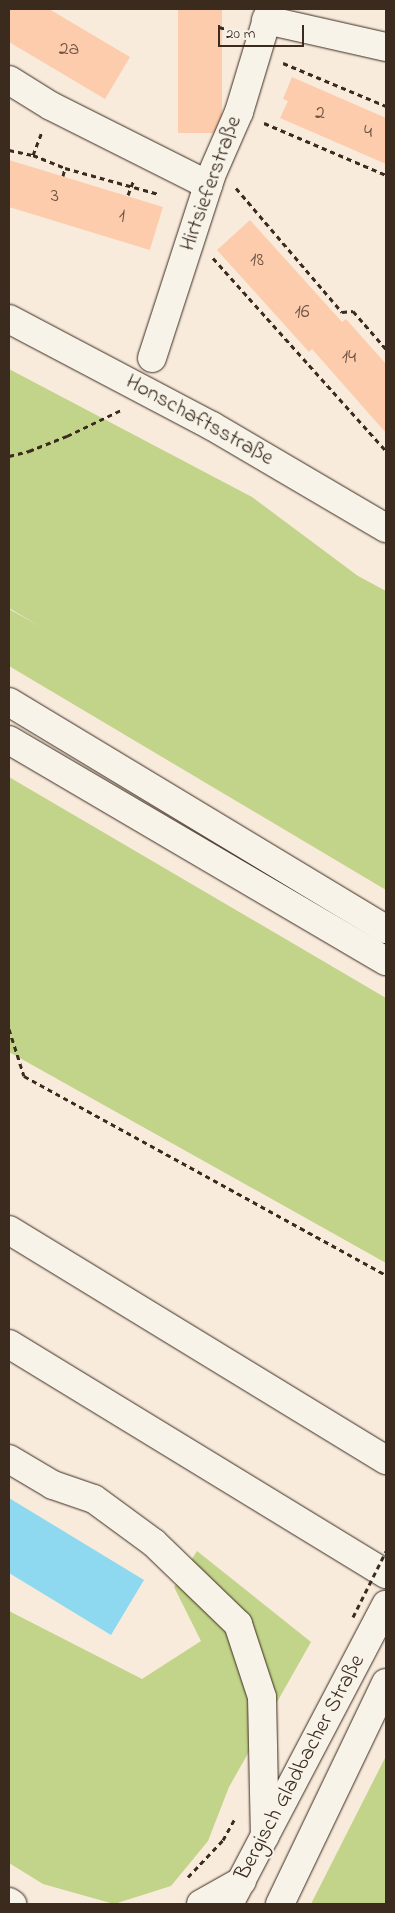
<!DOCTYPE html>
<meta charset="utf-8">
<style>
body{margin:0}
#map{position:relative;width:395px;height:1913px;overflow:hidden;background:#f8ebdc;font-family:"Indie Flower",sans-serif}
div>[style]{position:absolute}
.green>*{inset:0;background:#c2d489}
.water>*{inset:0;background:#8ed9ef}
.building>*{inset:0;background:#fdccac;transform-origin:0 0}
.path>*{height:3px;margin-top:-1.5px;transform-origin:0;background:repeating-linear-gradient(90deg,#3b2a1e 0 5px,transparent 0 9px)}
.roads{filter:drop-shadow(0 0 1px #3b2a1e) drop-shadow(0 0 1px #3b2a1e)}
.minor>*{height:28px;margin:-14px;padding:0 14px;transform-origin:14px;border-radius:14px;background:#f7f3e8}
.major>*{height:28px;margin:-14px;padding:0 14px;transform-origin:14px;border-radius:14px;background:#f7f3e8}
.highway>*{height:28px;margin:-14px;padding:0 14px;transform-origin:14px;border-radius:14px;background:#f7f3e8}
.path-bridge>*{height:3px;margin-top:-1.5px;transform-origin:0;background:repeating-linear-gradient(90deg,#3b2a1e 0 5px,transparent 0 9px)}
span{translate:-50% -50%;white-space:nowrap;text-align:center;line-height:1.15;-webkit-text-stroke:4px #f7f3e8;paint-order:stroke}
.number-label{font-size:20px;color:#6c5242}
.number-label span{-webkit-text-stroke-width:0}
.street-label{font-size:22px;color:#3b2a1e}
.frame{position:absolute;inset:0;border:10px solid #3b2a1e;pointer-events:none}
.scale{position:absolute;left:218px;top:25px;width:86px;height:22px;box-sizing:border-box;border:2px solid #3b2a1e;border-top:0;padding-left:6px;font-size:15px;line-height:18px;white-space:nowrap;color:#3b2a1e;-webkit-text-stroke:4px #f7f3e8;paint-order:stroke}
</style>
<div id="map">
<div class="green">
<i style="clip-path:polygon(9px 369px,252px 497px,358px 576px,386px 591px,386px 890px,9px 666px,9px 609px,41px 627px,9px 608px)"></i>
<i style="clip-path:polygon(9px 777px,386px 998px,386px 1263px,9px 1052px)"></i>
<i style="clip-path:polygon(197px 1551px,311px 1642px,229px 1787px,208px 1841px,171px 1886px,114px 1904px,43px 1884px,9px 1863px,9px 1611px,142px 1679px,201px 1641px,174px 1587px)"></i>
<i style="clip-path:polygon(386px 1756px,386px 1904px,311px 1904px)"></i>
</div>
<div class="water">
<i style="clip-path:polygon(9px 1498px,144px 1580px,111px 1635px,9px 1573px)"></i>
</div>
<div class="building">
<i style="clip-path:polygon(9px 9px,49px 9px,130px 57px,105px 99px,9px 42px)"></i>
<i style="left:178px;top:9px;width:44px;height:124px"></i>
<i style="clip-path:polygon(292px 77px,386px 118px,386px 164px,280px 118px,288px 101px,283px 99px)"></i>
<i style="left:9px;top:160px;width:161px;height:45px;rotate:17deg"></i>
<i style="clip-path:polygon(250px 220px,342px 322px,346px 319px,386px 364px,386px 433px,312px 349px,309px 352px,217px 250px)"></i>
</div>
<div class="path">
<i style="left:219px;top:27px;width:15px;rotate:16deg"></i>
<i style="left:283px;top:63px;width:112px;rotate:22.7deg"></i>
<i style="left:264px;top:123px;width:133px;rotate:23.1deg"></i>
<i style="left:9px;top:150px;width:25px;rotate:12deg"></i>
<i style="left:33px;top:155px;width:35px;rotate:22deg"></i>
<i style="left:65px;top:168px;width:98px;rotate:15.5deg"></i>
<i style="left:33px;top:155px;width:25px;rotate:-69deg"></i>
<i style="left:63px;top:176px;width:8px;rotate:-76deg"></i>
<i style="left:236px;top:188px;width:163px;rotate:49.5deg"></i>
<i style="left:342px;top:312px;width:11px;rotate:-5deg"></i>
<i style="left:353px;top:311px;width:50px;rotate:49deg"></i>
<i style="left:128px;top:195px;width:17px;rotate:-69deg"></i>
<i style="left:213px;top:258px;width:259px;rotate:48.1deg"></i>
<i style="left:9px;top:456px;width:21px;rotate:-14deg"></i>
<i style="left:29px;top:451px;width:41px;rotate:-21.5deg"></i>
<i style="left:67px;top:436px;width:60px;rotate:-25.7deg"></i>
<i style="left:9px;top:1029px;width:49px;rotate:72.3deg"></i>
<i style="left:24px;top:1076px;width:413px;rotate:28.8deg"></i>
<i style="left:188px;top:1877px;width:51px;rotate:-46.6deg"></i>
<i style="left:223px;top:1840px;width:25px;rotate:-61deg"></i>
</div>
<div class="roads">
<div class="minor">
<i style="left:266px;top:20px;width:123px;rotate:12.7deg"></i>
<i style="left:9px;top:80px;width:49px;rotate:31.8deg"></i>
<i style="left:51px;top:106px;width:176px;rotate:26.7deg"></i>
<i style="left:9px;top:319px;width:229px;rotate:27.8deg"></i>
<i style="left:212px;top:426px;width:202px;rotate:30.4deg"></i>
<i style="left:152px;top:358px;width:191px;rotate:-72deg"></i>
<i style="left:211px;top:176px;width:70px;rotate:-66.4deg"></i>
<i style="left:239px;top:112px;width:108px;rotate:-73.2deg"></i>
<i style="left:9px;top:1459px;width:51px;rotate:30.6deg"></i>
<i style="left:53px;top:1485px;width:43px;rotate:18.9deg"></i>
<i style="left:94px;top:1499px;width:74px;rotate:36.3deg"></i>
<i style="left:154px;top:1543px;width:117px;rotate:44deg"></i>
<i style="left:238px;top:1624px;width:77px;rotate:71.8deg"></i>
<i style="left:262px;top:1697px;width:139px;rotate:88.8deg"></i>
</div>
<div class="major">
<i style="left:229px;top:1904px;width:338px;rotate:-62.3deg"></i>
<i style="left:280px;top:1904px;width:245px;rotate:-64.4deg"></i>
</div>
<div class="highway">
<i style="left:9px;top:702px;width:440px;rotate:31.1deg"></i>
<i style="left:9px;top:740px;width:437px;rotate:30.4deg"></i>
<i style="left:9px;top:1230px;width:442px;rotate:31.4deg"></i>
<i style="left:9px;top:1344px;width:442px;rotate:31.4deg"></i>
<i style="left:9px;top:1902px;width:4px;rotate:34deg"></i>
<i style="left:201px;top:1904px;width:47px;rotate:-29.3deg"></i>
</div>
</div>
<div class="path-bridge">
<i style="left:353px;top:1617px;width:74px;rotate:-63.4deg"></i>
</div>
<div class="number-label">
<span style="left:69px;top:49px">2a</span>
<span style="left:320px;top:113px">2</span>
<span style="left:368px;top:132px">4</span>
<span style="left:55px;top:196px">3</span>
<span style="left:122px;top:216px">1</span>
<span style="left:257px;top:260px">18</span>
<span style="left:302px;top:312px">16</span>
<span style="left:349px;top:357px">14</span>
</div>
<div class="street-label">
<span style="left:212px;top:184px;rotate:-70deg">Hirtsieferstraße</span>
<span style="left:199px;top:421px;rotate:29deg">Honschaftsstraße</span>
<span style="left:301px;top:1768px;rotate:-62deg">Bergisch Gladbacher Straße</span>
</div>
<div class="frame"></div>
<div class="scale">20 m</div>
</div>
